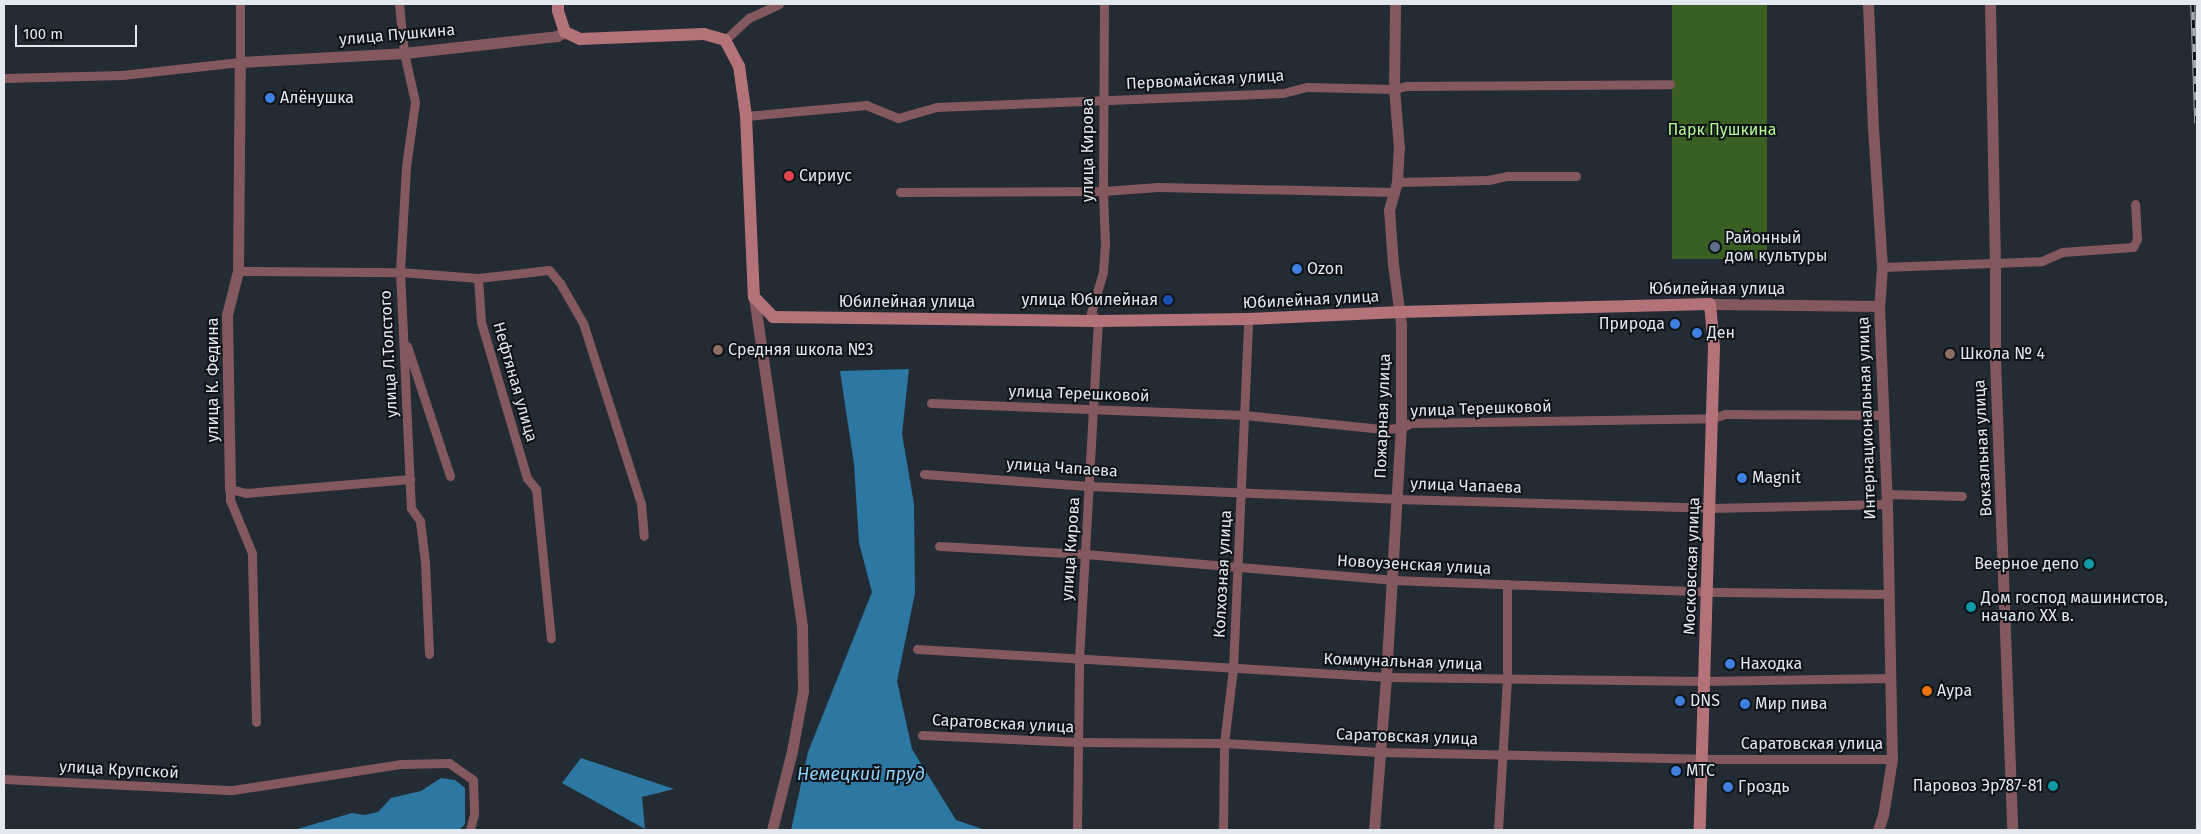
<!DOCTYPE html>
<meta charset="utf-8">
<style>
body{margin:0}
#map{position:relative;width:2201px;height:834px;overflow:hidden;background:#232b35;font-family:"Fira Sans",sans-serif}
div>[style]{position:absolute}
.green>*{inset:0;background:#395f23;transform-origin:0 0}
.water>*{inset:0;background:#2d78a3}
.minor>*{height:9px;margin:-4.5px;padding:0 4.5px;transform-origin:4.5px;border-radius:4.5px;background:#83595d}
.tertiary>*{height:11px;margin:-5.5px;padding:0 5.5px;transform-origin:5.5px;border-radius:5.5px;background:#83595d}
.secondary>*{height:12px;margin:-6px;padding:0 6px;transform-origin:6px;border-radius:6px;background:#b47279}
.rail>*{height:4.5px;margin-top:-2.25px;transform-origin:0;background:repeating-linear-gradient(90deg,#0f1318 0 8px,#a4aab2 0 16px);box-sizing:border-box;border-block:1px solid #a4aab2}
.dots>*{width:14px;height:14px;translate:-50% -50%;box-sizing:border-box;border:2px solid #0f1318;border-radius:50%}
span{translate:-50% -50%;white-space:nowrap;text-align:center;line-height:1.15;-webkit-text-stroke:4px #0f1318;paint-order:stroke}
.street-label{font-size:16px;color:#e3e8ef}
.poi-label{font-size:16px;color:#e3e8ef}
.left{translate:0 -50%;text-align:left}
.right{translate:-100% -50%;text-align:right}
.park-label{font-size:16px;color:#b5fc91}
.water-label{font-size:18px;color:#8ed2fe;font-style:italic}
.frame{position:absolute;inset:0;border:5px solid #e3e8ef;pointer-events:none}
.scale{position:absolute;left:15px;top:25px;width:122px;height:22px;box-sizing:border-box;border:2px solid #e3e8ef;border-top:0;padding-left:6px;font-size:15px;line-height:18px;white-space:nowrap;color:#e3e8ef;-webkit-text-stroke:4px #0f1318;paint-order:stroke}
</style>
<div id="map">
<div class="green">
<i style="left:1672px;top:4px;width:95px;height:255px"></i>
</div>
<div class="water">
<i style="clip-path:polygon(909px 369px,902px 434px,914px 504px,915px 593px,897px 681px,912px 749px,956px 820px,985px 830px,791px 830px,808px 752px,872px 592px,859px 543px,854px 464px,840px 371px)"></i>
<i style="clip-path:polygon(581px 758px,674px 789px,642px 797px,645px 829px,562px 783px)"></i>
<i style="clip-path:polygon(441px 778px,455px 780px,465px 788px,465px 824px,459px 830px,284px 830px,294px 830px,352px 813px,364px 815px,378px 812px,391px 798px,421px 791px)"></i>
</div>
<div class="minor">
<i style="left:399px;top:4px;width:49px;rotate:84.2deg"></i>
<i style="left:404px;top:53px;width:50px;rotate:77.3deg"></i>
<i style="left:415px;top:102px;width:66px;rotate:97.9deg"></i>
<i style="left:406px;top:167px;width:105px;rotate:93.3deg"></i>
<i style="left:400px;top:272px;width:62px;rotate:87.2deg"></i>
<i style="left:403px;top:334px;width:174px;rotate:87.4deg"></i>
<i style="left:411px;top:508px;width:16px;rotate:55deg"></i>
<i style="left:420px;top:521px;width:41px;rotate:83deg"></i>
<i style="left:425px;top:562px;width:92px;rotate:87.5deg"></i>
<i style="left:725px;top:40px;width:33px;rotate:-43deg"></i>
<i style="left:749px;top:18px;width:33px;rotate:-25deg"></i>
<i style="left:4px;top:78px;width:118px;rotate:-1.5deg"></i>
<i style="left:122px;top:75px;width:119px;rotate:-6.3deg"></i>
<i style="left:240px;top:62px;width:58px;rotate:-90deg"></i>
<i style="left:746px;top:116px;width:121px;rotate:-5.2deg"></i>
<i style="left:866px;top:105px;width:35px;rotate:22deg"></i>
<i style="left:898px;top:118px;width:40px;rotate:-16deg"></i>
<i style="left:936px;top:107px;width:347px;rotate:-2.3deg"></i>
<i style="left:1283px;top:93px;width:25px;rotate:-14deg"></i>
<i style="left:1307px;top:87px;width:87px;rotate:1.3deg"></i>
<i style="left:1394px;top:89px;width:12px;rotate:-14deg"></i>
<i style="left:1406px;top:86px;width:264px;rotate:-0.4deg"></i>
<i style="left:1397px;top:182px;width:91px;rotate:-1.3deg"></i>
<i style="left:1488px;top:180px;width:19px;rotate:-12deg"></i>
<i style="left:1507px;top:176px;width:69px"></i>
<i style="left:900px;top:192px;width:203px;rotate:-0.3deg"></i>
<i style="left:1103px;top:191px;width:55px;rotate:-4.2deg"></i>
<i style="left:1158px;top:187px;width:236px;rotate:1.2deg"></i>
<i style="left:1882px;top:267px;width:160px;rotate:-2.1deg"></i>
<i style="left:2042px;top:261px;width:22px;rotate:-24deg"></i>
<i style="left:2062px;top:252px;width:71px;rotate:-4deg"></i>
<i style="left:2133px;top:247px;width:9px;rotate:-63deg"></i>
<i style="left:2137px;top:239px;width:35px;rotate:-93deg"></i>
<i style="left:238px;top:271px;width:162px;rotate:0.4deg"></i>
<i style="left:400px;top:272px;width:78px;rotate:4.4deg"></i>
<i style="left:478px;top:278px;width:71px;rotate:-6.4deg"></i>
<i style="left:549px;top:270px;width:17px;rotate:50deg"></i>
<i style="left:560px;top:283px;width:46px;rotate:60.1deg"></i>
<i style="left:583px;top:323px;width:190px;rotate:72.2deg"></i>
<i style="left:641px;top:504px;width:32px;rotate:85deg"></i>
<i style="left:478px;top:278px;width:44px;rotate:86.1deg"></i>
<i style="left:481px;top:322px;width:163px;rotate:73.6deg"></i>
<i style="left:527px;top:478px;width:14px;rotate:51deg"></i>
<i style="left:536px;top:489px;width:150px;rotate:84.3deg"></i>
<i style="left:407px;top:346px;width:137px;rotate:71.7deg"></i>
<i style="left:931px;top:403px;width:313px;rotate:2.2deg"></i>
<i style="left:1244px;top:415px;width:140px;rotate:5.8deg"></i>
<i style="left:1383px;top:429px;width:18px;rotate:-3deg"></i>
<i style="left:1401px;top:428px;width:11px;rotate:-27deg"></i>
<i style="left:1411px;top:423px;width:302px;rotate:-0.9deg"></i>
<i style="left:1713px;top:418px;width:13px;rotate:-18deg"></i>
<i style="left:1725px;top:414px;width:158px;rotate:0.4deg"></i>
<i style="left:924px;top:474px;width:165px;rotate:4.2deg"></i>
<i style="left:1089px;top:486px;width:307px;rotate:2.4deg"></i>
<i style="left:1396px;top:499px;width:314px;rotate:1.6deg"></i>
<i style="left:1710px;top:508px;width:177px;rotate:-1.3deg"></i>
<i style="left:1887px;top:494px;width:75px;rotate:1.5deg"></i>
<i style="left:939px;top:546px;width:146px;rotate:3.1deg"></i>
<i style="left:1085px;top:554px;width:308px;rotate:4.8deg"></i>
<i style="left:1392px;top:580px;width:327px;rotate:2.1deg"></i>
<i style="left:1719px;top:592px;width:170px;rotate:0.7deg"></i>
<i style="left:917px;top:649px;width:470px;rotate:3.4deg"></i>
<i style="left:1386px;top:677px;width:318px;rotate:0.7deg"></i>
<i style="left:1704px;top:681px;width:186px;rotate:-0.9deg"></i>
<i style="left:256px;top:722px;width:169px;rotate:-91.4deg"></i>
<i style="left:252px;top:553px;width:57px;rotate:-112.5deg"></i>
<i style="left:230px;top:500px;width:11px;rotate:-90deg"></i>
<i style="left:230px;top:489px;width:16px;rotate:14deg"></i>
<i style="left:246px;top:493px;width:165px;rotate:-4.9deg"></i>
<i style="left:922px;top:735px;width:156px;rotate:2.6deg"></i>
<i style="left:1078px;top:742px;width:146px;rotate:0.4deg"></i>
<i style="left:1224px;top:743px;width:155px;rotate:3.3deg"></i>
<i style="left:1379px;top:752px;width:335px;rotate:1.2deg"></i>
<i style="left:1714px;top:759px;width:178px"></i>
<i style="left:4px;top:779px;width:229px;rotate:2.8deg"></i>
<i style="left:233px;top:790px;width:169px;rotate:-8.8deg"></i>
<i style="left:400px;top:764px;width:49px;rotate:-1.2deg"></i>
<i style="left:449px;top:763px;width:29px;rotate:35deg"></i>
<i style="left:473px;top:780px;width:34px;rotate:88deg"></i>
<i style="left:474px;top:814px;width:16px;rotate:104deg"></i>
<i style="left:1077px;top:830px;width:171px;rotate:-89.3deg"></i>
<i style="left:1079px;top:659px;width:339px;rotate:-86.8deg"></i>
<i style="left:1098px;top:321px;width:11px;rotate:-131deg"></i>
<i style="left:1091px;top:313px;width:43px;rotate:-73.7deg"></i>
<i style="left:1103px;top:272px;width:28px;rotate:-86deg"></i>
<i style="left:1105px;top:244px;width:53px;rotate:-92.2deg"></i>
<i style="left:1103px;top:191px;width:187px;rotate:-89.7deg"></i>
<i style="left:1223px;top:830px;width:87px;rotate:-89.3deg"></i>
<i style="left:1224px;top:743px;width:75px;rotate:-83.1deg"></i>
<i style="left:1233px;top:669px;width:350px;rotate:-87.5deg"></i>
<i style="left:1498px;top:830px;width:150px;rotate:-86.6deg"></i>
<i style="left:1507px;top:680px;width:96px;rotate:-90deg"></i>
</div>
<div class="tertiary">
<i style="left:1868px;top:4px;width:124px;rotate:87.7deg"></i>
<i style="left:1873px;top:128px;width:139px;rotate:86.3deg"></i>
<i style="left:1882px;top:267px;width:39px;rotate:94deg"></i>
<i style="left:1879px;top:306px;width:198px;rotate:87.7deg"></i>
<i style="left:1887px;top:504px;width:255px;rotate:88.9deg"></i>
<i style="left:1892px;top:759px;width:57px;rotate:99.1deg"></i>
<i style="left:1883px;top:815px;width:16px;rotate:108deg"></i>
<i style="left:1990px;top:4px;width:260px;rotate:88.9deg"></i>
<i style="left:1995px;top:264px;width:95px;rotate:90deg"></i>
<i style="left:1995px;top:359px;width:471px;rotate:87.9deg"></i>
<i style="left:754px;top:297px;width:334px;rotate:81.7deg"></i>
<i style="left:802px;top:628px;width:63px;rotate:89.1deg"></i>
<i style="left:803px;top:691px;width:61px;rotate:100.4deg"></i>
<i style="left:792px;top:751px;width:81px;rotate:104.2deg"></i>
<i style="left:1710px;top:304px;width:169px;rotate:0.7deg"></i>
<i style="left:230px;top:489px;width:174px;rotate:-91deg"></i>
<i style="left:227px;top:315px;width:45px;rotate:-76deg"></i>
<i style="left:238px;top:271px;width:209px;rotate:-89.5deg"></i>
<i style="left:240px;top:62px;width:164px;rotate:-3.1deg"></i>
<i style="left:404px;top:53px;width:154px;rotate:-6.3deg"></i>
<i style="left:557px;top:36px;width:9px;rotate:-27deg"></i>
<i style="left:1374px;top:830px;width:153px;rotate:-85.5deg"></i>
<i style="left:1386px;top:677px;width:249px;rotate:-86.6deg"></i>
<i style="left:1401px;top:428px;width:104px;rotate:-90deg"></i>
<i style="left:1401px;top:324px;width:61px;rotate:-97.6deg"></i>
<i style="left:1393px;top:264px;width:54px;rotate:-94.2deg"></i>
<i style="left:1389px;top:210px;width:29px;rotate:-74deg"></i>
<i style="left:1397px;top:182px;width:34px;rotate:-87deg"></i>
<i style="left:1399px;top:148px;width:59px;rotate:-94.8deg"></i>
<i style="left:1394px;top:89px;width:85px;rotate:-89.3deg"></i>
</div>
<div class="secondary">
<i style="left:558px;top:4px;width:7px;rotate:90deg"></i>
<i style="left:558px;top:11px;width:22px;rotate:72deg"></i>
<i style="left:565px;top:32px;width:17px;rotate:25deg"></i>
<i style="left:580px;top:39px;width:124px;rotate:-2.3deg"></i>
<i style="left:704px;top:34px;width:22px;rotate:16deg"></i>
<i style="left:725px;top:40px;width:30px;rotate:62deg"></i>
<i style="left:739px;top:66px;width:50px;rotate:82deg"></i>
<i style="left:746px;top:116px;width:181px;rotate:87.5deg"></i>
<i style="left:754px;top:297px;width:28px;rotate:46deg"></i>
<i style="left:773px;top:317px;width:325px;rotate:0.7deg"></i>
<i style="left:1098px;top:321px;width:150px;rotate:-0.8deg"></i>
<i style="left:1248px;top:319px;width:152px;rotate:-2.6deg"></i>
<i style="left:1400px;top:312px;width:310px;rotate:-1.5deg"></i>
<i style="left:1710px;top:304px;width:43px;rotate:84.7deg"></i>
<i style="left:1714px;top:347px;width:483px;rotate:91.7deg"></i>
</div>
<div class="rail">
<i style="left:2193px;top:4px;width:119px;rotate:88.1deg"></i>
</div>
<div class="dots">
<i style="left:270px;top:98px;background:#3f7fe0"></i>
<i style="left:789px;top:176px;background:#e0444e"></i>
<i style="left:1715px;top:247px;background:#5c6f8a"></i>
<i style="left:1297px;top:269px;background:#3f7fe0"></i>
<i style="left:1168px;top:300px;background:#1a4fb4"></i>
<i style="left:1675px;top:324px;background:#3f7fe0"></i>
<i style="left:1697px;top:333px;background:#3f7fe0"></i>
<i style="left:718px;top:350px;background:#8d6e63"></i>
<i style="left:1950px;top:354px;background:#8d6e63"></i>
<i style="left:1742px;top:478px;background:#3f7fe0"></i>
<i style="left:2089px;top:564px;background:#0f9aa8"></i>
<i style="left:1971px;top:607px;background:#0f9aa8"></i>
<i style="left:1730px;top:664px;background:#3f7fe0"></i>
<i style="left:1927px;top:691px;background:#e8710a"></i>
<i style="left:1680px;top:701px;background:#3f7fe0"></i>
<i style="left:1745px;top:704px;background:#3f7fe0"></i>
<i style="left:1676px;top:771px;background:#3f7fe0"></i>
<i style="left:2053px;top:786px;background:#0f9aa8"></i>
<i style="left:1728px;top:787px;background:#3f7fe0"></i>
</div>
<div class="street-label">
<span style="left:397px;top:35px;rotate:-5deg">улица Пушкина</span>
<span style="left:1205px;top:80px;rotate:-3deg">Первомайская улица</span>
<span style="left:1088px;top:150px;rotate:-90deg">улица Кирова</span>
<span style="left:1717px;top:289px">Юбилейная улица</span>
<span style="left:1311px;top:300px;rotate:-3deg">Юбилейная улица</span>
<span style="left:907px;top:302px">Юбилейная улица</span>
<span style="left:389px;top:354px;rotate:-93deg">улица Л.Толстого</span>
<span style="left:213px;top:380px;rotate:-90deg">улица К. Федина</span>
<span style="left:515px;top:382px;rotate:74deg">Нефтяная улица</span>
<span style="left:1079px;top:394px;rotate:2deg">улица Терешковой</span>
<span style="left:1481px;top:409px;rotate:-2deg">улица Терешковой</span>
<span style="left:1383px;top:416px;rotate:-88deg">Пожарная улица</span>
<span style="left:1867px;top:418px;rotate:-92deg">Интернациональная улица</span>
<span style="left:1983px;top:448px;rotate:-93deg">Вокзальная улица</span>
<span style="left:1062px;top:468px;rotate:4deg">улица Чапаева</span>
<span style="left:1466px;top:486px;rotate:2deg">улица Чапаева</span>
<span style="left:1071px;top:549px;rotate:-86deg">улица Кирова</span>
<span style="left:1414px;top:565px;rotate:3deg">Новоузенская улица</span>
<span style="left:1692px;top:566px;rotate:-88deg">Московская улица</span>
<span style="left:1223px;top:574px;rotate:-87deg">Колхозная улица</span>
<span style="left:1403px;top:662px;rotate:2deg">Коммунальная улица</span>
<span style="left:1003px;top:724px;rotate:3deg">Саратовская улица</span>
<span style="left:1407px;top:737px;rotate:2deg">Саратовская улица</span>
<span style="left:1812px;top:744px">Саратовская улица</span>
<span style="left:119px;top:770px;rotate:3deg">улица Крупской</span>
</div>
<div class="poi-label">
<span class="left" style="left:280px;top:98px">Алёнушка</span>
<span class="left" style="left:799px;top:176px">Сириус</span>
<span class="left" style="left:1725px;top:247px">Районный<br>дом культуры</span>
<span class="left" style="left:1307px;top:269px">Ozon</span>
<span class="right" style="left:1158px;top:300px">улица Юбилейная</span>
<span class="right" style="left:1665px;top:324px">Природа</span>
<span class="left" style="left:1707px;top:333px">Ден</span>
<span class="left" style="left:728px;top:350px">Средняя школа №3</span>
<span class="left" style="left:1960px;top:354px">Школа № 4</span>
<span class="left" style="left:1752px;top:478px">Magnit</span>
<span class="right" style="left:2079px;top:564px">Веерное депо</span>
<span class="left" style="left:1981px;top:607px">Дом господ машинистов,<br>начало XX в.</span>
<span class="left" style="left:1740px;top:664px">Находка</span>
<span class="left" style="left:1937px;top:691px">Аура</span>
<span class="left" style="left:1690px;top:701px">DNS</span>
<span class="left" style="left:1755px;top:704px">Мир пива</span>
<span class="left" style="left:1686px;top:771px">МТС</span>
<span class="right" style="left:2043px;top:786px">Паровоз Эр787-81</span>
<span class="left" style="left:1738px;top:787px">Гроздь</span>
</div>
<div class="park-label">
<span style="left:1722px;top:130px">Парк Пушкина</span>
</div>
<div class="water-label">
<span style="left:861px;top:774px">Немецкий пруд</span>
</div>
<div class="frame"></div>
<div class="scale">100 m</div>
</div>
